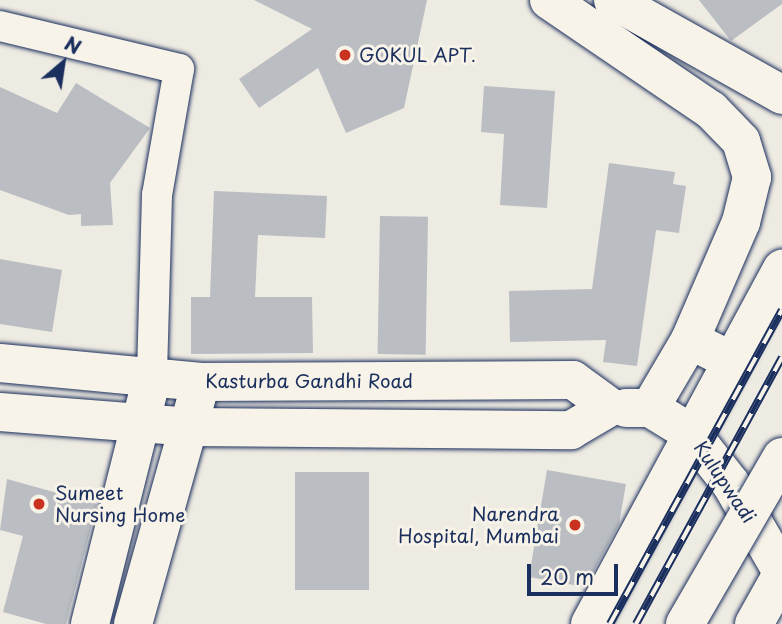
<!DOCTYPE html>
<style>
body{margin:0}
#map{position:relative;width:782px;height:624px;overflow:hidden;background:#eeebe2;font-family:"Playpen Sans",sans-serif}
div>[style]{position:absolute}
.building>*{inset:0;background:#babdc2;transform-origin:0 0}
.roads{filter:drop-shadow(0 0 2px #1b2f5e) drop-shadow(0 0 2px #1b2f5e)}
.minor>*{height:30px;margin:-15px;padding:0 15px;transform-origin:15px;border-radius:15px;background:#f7f3e8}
.tertiary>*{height:38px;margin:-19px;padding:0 19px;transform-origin:19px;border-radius:19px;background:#f7f3e8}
.secondary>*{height:38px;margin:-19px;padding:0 19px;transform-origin:19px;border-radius:19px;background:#f7f3e8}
.primary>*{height:38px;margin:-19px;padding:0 19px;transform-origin:19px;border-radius:19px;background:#f7f3e8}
.trunk>*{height:38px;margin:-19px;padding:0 19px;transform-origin:19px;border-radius:19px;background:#f7f3e8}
.rail>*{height:8px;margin-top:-4px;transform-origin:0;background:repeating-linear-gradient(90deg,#f7f3e8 0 16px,#1b2f5e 0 32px);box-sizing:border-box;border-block:2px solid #1b2f5e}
.bridges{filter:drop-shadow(0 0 2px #1b2f5e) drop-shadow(0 0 2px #1b2f5e)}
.trunk-bridge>*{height:38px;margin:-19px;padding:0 19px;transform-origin:19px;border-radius:19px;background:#f7f3e8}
.dots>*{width:19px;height:19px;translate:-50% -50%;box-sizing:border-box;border:4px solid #f7f3e8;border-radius:50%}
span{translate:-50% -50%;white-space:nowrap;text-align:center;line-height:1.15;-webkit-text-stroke:6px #f7f3e8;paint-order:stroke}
.poi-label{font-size:19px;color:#1b2f5e}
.left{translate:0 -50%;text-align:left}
.right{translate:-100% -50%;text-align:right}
.street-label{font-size:19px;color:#1b2f5e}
.north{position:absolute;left:28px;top:28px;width:70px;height:70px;-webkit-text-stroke:5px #f7f3e8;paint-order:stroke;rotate:29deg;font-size:19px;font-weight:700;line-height:28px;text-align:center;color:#1b2f5e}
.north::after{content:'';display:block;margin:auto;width:24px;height:32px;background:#1b2f5e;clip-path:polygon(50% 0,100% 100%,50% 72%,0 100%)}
.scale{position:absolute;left:527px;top:564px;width:91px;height:32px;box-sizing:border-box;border:4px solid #1b2f5e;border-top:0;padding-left:9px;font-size:21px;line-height:24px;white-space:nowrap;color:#1b2f5e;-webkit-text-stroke:5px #f7f3e8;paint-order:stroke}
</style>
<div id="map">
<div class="building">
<i style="clip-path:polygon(254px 0,427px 0,404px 108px,346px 133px,318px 68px,259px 108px,239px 79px,312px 29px)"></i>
<i style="clip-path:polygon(699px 0,782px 0,782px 4px,731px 41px)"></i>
<i style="clip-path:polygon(76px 83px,150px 128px,110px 183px,113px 225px,81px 226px,81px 214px,69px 215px,0 190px,0 87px,57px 113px)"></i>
<i style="clip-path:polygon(484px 86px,555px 91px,547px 208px,500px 205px,504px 134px,481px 132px)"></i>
<i style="clip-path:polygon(609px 163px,675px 172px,673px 184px,686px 186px,679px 233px,656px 230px,637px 366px,603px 362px,606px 340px,510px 342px,509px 291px,592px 289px)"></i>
<i style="clip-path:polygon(214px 191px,327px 196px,325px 238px,258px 235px,255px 297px,312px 297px,313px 353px,191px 354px,191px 297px,210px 297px)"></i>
<i style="left:380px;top:216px;width:48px;height:138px;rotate:1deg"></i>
<i style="clip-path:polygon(0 259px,62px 270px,52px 332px,0 324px)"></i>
<i style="clip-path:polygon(547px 470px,626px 484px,619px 524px,585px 587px,529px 577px)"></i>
<i style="left:369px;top:472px;width:118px;height:74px;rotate:90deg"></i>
<i style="clip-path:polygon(7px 479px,97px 504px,66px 624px,46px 624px,3px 612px,23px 536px,0 530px)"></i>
</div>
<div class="roads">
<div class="minor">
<i style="left:0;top:26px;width:184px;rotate:13.5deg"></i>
<i style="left:179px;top:69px;width:128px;rotate:99.9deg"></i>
<i style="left:157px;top:195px;width:182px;rotate:91.6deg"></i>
</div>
<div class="tertiary">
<i style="left:90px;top:624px;width:255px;rotate:-75.9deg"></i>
<i style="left:133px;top:624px;width:251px;rotate:-74.3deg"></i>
</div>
<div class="secondary">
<i style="left:549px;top:0;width:196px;rotate:34.2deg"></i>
<i style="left:711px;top:110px;width:43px;rotate:45.9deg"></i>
<i style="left:741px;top:141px;width:38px;rotate:73deg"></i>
<i style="left:752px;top:177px;width:46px;rotate:103.7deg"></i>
<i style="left:741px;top:222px;width:129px;rotate:113.4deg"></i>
<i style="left:690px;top:340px;width:79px;rotate:120.5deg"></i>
<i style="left:613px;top:0;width:194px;rotate:29.3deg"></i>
<i style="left:0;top:363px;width:202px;rotate:5.4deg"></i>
<i style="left:201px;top:382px;width:372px;rotate:-0.3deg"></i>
<i style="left:573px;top:380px;width:46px;rotate:36.1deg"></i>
<i style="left:626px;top:408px;width:24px"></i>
<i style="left:650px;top:408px;width:48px;rotate:31.4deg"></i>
<i style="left:691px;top:433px;width:65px;rotate:51.9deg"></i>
<i style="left:731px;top:484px;width:102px;rotate:59.9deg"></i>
<i style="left:0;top:412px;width:192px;rotate:4.5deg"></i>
<i style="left:191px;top:427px;width:380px;rotate:0.5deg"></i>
<i style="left:571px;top:430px;width:45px;rotate:-30.5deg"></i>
</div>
<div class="primary">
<i style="left:690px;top:340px;width:45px;rotate:26.6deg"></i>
<i style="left:590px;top:624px;width:404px;rotate:-61.6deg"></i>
</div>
<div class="trunk">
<i style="left:754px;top:624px;width:57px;rotate:-60.8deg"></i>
</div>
</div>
<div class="rail">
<i style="left:610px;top:624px;width:358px;rotate:-61.3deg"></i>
<i style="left:636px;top:624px;width:304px;rotate:-61.3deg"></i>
</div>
<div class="bridges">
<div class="trunk-bridge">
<i style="left:685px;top:624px;width:193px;rotate:-59.9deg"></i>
</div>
</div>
<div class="dots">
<i style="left:345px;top:55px;background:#c8321e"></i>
<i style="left:39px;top:504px;background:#c8321e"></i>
<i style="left:575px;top:525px;background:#c8321e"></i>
</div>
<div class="poi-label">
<span class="left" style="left:359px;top:55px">GOKUL APT.</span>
<span class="left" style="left:55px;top:504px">Sumeet<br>Nursing Home</span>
<span class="right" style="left:559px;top:525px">Narendra<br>Hospital, Mumbai</span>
</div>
<div class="street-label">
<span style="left:309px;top:381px">Kasturba Gandhi Road</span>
<span style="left:725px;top:482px;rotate:56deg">Kulupwadi</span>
</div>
<div class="north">N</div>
<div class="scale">20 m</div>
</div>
